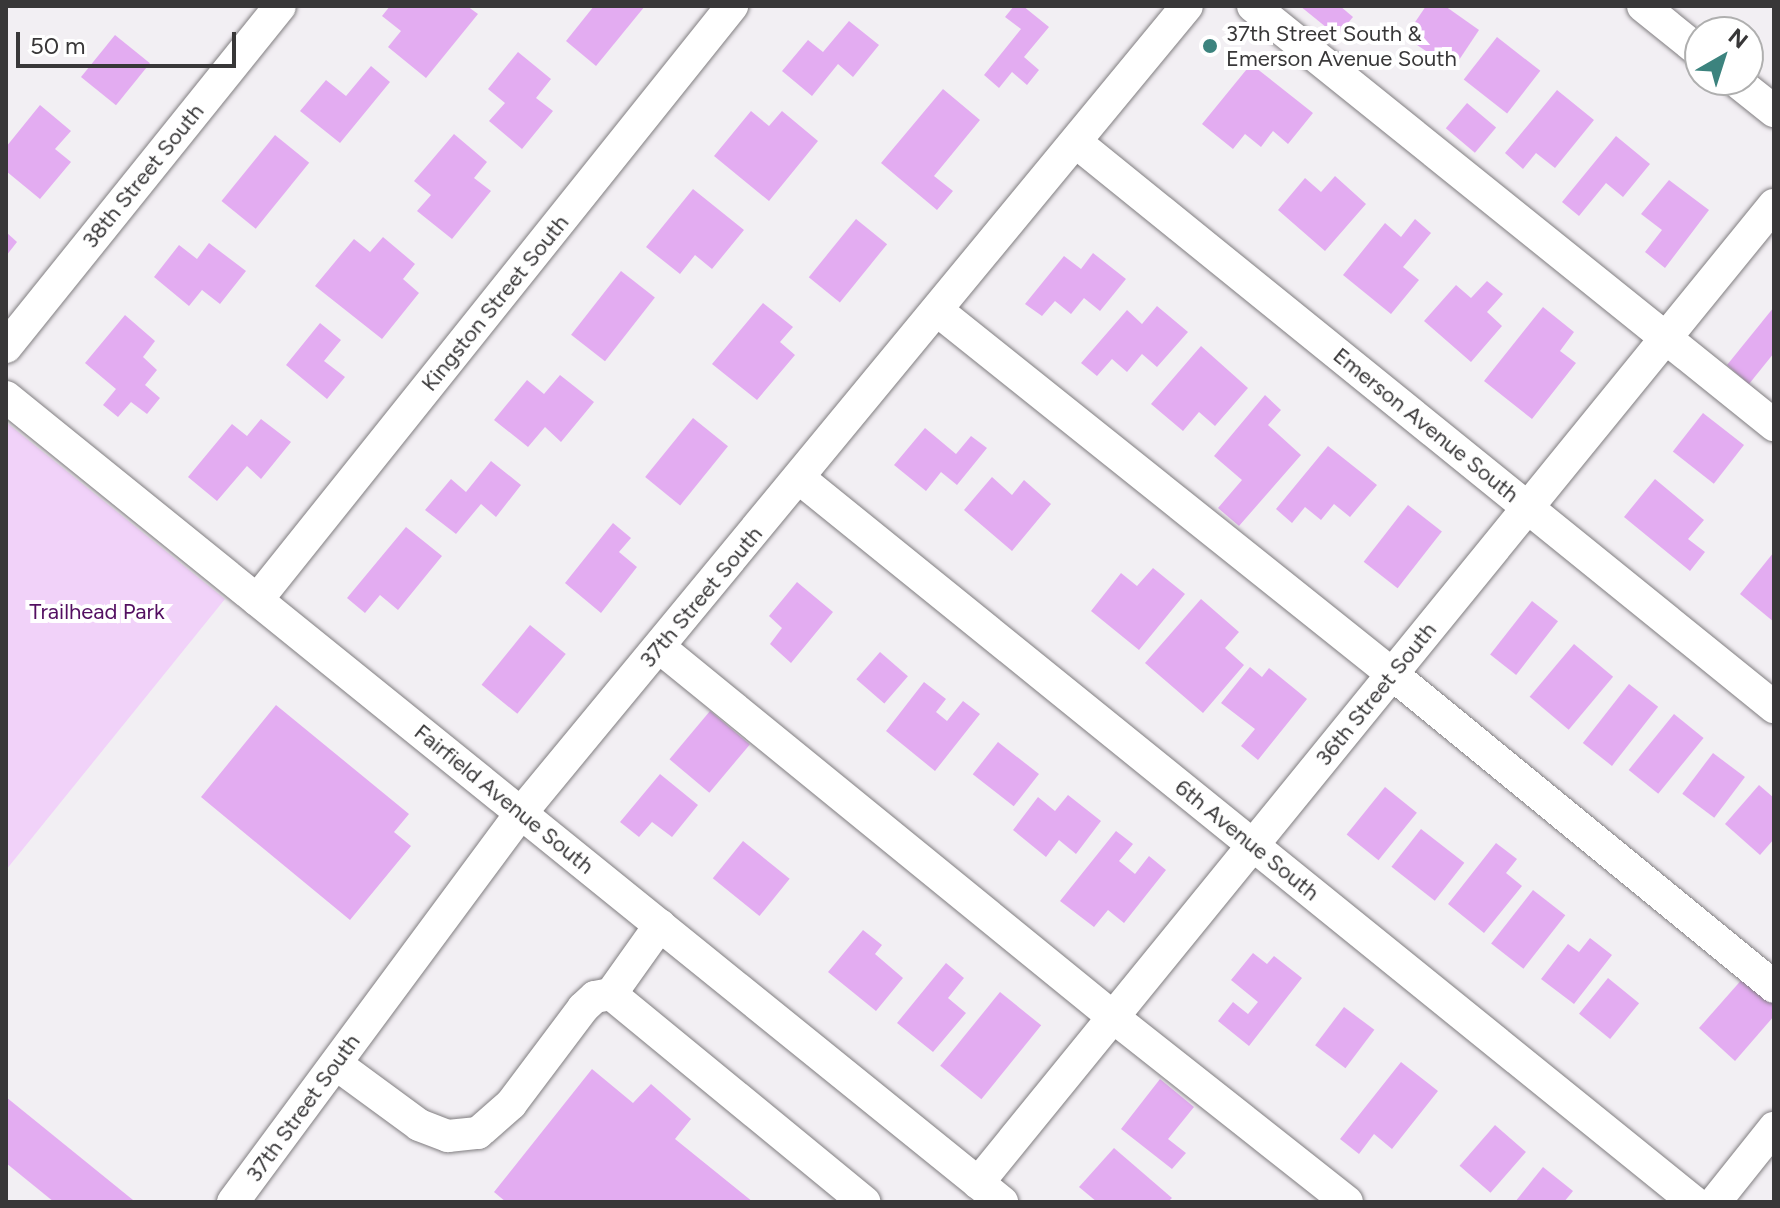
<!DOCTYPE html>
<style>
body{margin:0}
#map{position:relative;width:1780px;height:1208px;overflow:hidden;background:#f2eff3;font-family:Figtree,sans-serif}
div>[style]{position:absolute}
.green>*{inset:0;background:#f1d2f9}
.building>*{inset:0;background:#e3acf1;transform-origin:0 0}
.roads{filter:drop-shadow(0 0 2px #817e81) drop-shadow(0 0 2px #817e81)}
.minor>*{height:32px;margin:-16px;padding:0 16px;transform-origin:16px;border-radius:16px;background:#fff}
.dots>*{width:22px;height:22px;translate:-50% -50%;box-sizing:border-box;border:4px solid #fff;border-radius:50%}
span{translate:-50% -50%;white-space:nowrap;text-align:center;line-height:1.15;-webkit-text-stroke:8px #fff;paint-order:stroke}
.poi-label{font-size:22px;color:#383738}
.left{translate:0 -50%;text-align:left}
.street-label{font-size:22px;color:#383738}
.park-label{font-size:22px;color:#530f61}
.frame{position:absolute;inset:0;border:8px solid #383738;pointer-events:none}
.north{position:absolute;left:1684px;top:16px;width:80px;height:80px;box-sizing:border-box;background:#fff;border:2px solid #afafaf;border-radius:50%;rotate:39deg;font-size:22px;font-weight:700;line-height:32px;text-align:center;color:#383738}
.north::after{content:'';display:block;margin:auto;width:28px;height:36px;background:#3c837e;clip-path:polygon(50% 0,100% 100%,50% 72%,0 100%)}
.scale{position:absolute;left:16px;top:32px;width:220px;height:36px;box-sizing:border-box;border:4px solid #383738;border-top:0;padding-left:10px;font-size:24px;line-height:28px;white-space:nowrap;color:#383738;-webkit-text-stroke:6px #fff;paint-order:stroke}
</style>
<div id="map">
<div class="green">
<i style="clip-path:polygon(6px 422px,225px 599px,6px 870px)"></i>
</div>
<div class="building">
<i style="clip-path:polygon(390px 6px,467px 6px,478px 14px,426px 78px,388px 47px,401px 31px,382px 16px)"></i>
<i style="clip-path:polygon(594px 6px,645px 6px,596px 66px,566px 41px)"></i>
<i style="clip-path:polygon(1014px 6px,1023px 6px,1049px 27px,1024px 57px,1039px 70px,1027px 85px,1012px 72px,999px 88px,984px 75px,1021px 29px,1005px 17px)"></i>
<i style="clip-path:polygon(1300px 6px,1340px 6px,1353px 17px,1337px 36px)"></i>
<i style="clip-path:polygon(1426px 6px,1445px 6px,1479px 30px,1453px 69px,1405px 37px)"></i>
<i style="clip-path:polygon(849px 21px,879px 45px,853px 77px,838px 64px,812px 96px,782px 71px,808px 40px,823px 52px)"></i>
<i style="left:115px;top:35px;width:45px;height:54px;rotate:39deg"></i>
<i style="left:1497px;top:37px;width:55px;height:54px;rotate:38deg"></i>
<i style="clip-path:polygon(518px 52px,551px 79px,536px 98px,553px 111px,522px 149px,489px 121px,505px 103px,488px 89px)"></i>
<i style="clip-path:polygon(1251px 64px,1313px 113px,1288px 144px,1273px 131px,1261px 147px,1245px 134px,1233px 149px,1202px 124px)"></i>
<i style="clip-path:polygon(371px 66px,390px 82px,340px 143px,300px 111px,326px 80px,346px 96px)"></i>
<i style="clip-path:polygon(943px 89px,980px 120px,934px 176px,953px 191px,937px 210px,881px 163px)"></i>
<i style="clip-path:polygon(1557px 90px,1594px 120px,1555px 168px,1536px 153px,1523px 169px,1505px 153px)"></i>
<i style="left:1467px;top:103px;width:38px;height:33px;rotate:40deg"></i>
<i style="clip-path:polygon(40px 105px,71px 131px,55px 149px,71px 162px,40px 199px,6px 171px,6px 147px)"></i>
<i style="clip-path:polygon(751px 111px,769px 126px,782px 111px,818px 141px,769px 201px,714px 156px)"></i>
<i style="clip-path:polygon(454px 134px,487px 162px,474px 178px,491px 191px,452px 239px,417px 211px,431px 195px,414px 181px)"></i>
<i style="left:275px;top:135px;width:44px;height:85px;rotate:39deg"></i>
<i style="clip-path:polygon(1616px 136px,1650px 164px,1623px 197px,1606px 183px,1579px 216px,1562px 202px)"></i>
<i style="clip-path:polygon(1335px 176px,1366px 204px,1325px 251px,1278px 210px,1305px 178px,1321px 192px)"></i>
<i style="clip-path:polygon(1669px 180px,1709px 210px,1665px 268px,1645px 252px,1662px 230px,1641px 214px)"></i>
<i style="clip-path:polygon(693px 189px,744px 230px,712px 269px,695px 255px,680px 274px,646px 247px)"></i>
<i style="left:856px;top:219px;width:40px;height:75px;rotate:39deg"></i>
<i style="clip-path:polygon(1415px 219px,1431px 233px,1403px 267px,1419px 280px,1391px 314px,1343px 275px,1385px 223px,1401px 237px)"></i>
<i style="clip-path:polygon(6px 232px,17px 242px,6px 256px)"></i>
<i style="clip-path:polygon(383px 237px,415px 264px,403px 279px,419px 293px,382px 339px,315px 286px,354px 239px,370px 252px)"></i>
<i style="clip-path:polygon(209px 243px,246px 271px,220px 304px,202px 290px,189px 306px,154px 277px,179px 245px,197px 259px)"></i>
<i style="clip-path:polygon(1093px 253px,1126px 279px,1100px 311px,1084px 298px,1071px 314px,1055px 301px,1042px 316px,1025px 304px,1064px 256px,1081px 269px)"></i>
<i style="left:621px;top:271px;width:43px;height:81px;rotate:38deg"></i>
<i style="clip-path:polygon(1487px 281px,1503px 294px,1487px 312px,1502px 326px,1471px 362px,1424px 321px,1456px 285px,1471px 298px)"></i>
<i style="clip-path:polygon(763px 303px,793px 327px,780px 342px,795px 355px,757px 400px,712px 364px)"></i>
<i style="clip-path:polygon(1157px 306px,1188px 332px,1157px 367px,1142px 354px,1127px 372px,1112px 359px,1097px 376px,1081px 363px,1127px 310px,1142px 324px)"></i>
<i style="clip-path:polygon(1543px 307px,1574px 332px,1560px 351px,1576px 363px,1532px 419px,1484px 381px)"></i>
<i style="clip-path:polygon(1774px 307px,1774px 353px,1749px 384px,1727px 365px)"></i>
<i style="clip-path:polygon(125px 315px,155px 341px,143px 357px,157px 370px,145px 385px,160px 398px,147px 414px,131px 402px,118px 417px,103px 405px,116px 389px,85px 363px)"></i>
<i style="clip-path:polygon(320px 323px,341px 340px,324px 361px,345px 377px,327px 399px,286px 365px)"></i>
<i style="clip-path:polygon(1201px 346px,1248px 388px,1215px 426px,1199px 412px,1183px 431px,1151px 404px)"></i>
<i style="clip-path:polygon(560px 375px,594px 402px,561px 442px,545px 427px,528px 447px,494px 420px,527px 380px,544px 394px)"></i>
<i style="clip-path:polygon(1265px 395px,1281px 410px,1268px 425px,1301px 455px,1239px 526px,1218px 508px,1242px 480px,1214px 456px)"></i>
<i style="left:1703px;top:413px;width:52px;height:49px;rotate:38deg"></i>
<i style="left:693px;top:418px;width:45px;height:76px;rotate:39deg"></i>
<i style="clip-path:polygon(261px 419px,291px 442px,261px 479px,247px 466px,217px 501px,188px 477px,232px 424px,247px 436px)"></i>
<i style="clip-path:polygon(925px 428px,956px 454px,971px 436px,987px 448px,957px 485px,941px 472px,926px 491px,894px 465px)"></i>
<i style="clip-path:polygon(1328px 446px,1377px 485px,1350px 517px,1334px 504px,1321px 520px,1305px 507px,1292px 523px,1276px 509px)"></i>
<i style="clip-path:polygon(491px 461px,521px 485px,496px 517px,481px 504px,456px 534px,425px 510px,451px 479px,466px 492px)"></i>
<i style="clip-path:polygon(992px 477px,1012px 495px,1024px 480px,1051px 504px,1012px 551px,964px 510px)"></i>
<i style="clip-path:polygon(1655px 479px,1704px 520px,1688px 539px,1705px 552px,1690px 571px,1624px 517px)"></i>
<i style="left:1408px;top:505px;width:43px;height:72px;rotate:38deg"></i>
<i style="clip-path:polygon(613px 523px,631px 538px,619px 552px,637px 567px,601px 613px,565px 583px)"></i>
<i style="clip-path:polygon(406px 527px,442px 556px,398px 610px,380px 595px,365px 613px,347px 598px)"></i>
<i style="clip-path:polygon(1774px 552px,1774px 622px,1740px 594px)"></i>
<i style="clip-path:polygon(1153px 568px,1185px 594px,1139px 650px,1091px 611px,1121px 573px,1137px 586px)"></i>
<i style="clip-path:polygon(797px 582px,833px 612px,791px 663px,770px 644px,782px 628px,769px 616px)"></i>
<i style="clip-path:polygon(1201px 599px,1239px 632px,1225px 648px,1244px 665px,1203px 713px,1145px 663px)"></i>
<i style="left:1532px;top:601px;width:33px;height:68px;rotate:38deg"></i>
<i style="left:530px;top:625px;width:46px;height:77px;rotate:39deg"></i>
<i style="left:1574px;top:644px;width:51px;height:69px;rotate:40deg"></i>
<i style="left:880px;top:652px;width:37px;height:36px;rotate:41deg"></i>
<i style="clip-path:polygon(1250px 667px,1262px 677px,1269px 668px,1307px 699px,1258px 760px,1241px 746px,1255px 729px,1221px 703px)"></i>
<i style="clip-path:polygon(924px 682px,946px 699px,936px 712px,947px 721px,963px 701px,980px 714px,935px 771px,886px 731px)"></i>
<i style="left:1629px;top:684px;width:37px;height:75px;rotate:38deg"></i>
<i style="clip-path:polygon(276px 705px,409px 814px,394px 832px,411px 846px,350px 920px,201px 797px)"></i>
<i style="left:710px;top:711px;width:52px;height:63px;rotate:40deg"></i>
<i style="left:1674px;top:714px;width:38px;height:72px;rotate:39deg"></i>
<i style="left:998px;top:742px;width:52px;height:41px;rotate:38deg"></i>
<i style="left:1713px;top:753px;width:40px;height:51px;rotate:37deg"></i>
<i style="clip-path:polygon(660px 774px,698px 805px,672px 837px,652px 822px,639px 837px,620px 822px)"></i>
<i style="clip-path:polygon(1759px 785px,1774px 798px,1774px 839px,1760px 855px,1725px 824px)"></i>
<i style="left:1385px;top:787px;width:41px;height:61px;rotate:39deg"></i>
<i style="clip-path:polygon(1068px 795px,1101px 821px,1076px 854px,1059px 840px,1046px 857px,1013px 830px,1038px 797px,1055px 811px)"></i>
<i style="left:1421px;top:829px;width:55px;height:48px;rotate:38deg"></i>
<i style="clip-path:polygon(1116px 831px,1133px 844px,1119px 861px,1135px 874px,1149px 856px,1166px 870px,1124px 923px,1108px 910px,1094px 927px,1060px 901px)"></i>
<i style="left:743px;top:841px;width:60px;height:48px;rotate:39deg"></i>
<i style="clip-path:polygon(1496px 843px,1517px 859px,1506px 873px,1522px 886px,1484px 933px,1448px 904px)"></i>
<i style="left:1533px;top:890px;width:41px;height:68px;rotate:38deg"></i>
<i style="clip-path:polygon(863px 930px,882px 945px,875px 954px,903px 978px,876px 1011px,828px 972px)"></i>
<i style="clip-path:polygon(1590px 938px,1612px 955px,1574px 1004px,1541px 979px,1568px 944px,1579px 952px)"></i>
<i style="clip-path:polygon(1253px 953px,1267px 964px,1274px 956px,1302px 978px,1249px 1046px,1218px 1021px,1233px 1002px,1248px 1014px,1258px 1002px,1231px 980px)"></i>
<i style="clip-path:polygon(946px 963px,964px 978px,948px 998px,966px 1013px,933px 1052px,897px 1023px)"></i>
<i style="clip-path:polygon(1744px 977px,1774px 1003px,1774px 1016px,1735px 1061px,1699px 1028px)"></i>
<i style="left:1608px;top:978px;width:40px;height:46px;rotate:39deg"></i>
<i style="left:1000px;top:992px;width:53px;height:95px;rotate:39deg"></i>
<i style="left:1344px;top:1007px;width:38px;height:48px;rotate:37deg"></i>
<i style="clip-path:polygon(1401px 1062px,1438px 1091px,1392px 1149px,1374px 1134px,1359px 1154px,1340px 1139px)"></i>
<i style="clip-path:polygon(592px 1069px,633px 1103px,651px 1084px,691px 1119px,675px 1139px,753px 1202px,506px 1202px,494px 1192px)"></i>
<i style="clip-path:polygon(1160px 1079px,1194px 1107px,1168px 1139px,1186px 1153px,1172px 1169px,1121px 1129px)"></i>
<i style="clip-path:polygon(6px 1097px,133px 1200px,132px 1202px,54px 1202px,6px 1163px)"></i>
<i style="left:1495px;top:1125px;width:41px;height:54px;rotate:41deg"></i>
<i style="clip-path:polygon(1114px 1148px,1172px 1198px,1168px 1202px,1097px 1202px,1079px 1187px)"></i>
<i style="clip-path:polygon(1543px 1167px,1573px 1191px,1564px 1202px,1515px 1202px)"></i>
</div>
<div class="roads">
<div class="minor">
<i style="left:1253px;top:6px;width:669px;rotate:38.81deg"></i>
<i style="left:1643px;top:6px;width:73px;rotate:38.9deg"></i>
<i style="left:1735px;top:80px;width:50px;rotate:38.5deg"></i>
<i style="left:1077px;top:143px;width:897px;rotate:38.98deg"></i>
<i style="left:938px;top:311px;width:581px;rotate:38.64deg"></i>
<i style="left:1392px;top:674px;width:494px;rotate:39.3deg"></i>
<i style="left:6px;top:347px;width:437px;rotate:-51.2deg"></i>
<i style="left:6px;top:397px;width:1281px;rotate:38.95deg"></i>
<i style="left:799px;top:478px;width:1151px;rotate:38.97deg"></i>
<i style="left:257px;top:600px;width:761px;rotate:-51.35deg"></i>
<i style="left:659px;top:647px;width:586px;rotate:39.18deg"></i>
<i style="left:1113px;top:1017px;width:298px;rotate:38.3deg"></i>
<i style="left:660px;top:925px;width:85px;rotate:125.4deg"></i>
<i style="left:611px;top:994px;width:328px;rotate:39.4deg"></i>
<i style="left:336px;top:1064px;width:103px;rotate:36.3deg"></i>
<i style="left:419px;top:1125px;width:31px;rotate:21deg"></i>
<i style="left:448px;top:1136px;width:30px;rotate:-6deg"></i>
<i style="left:478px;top:1133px;width:44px;rotate:-41.3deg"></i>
<i style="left:511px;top:1104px;width:120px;rotate:-53.1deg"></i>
<i style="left:583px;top:1008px;width:16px;rotate:-43deg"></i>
<i style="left:595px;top:997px;width:16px;rotate:-11deg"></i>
<i style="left:978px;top:1183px;width:1261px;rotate:-50.86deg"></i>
<i style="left:233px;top:1202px;width:484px;rotate:-53.5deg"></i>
<i style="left:521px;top:813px;width:1046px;rotate:-50.47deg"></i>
<i style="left:1715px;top:1202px;width:95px;rotate:-51.4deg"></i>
</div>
</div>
<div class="dots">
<i style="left:1210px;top:46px;background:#3c837e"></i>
</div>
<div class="poi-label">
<span class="left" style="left:1226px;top:46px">37th Street South &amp;<br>Emerson Avenue South</span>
</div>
<div class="street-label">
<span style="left:143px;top:176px;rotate:-51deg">38th Street South</span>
<span style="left:495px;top:303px;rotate:-51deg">Kingston Street South</span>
<span style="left:1426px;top:425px;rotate:39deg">Emerson Avenue South</span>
<span style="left:701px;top:597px;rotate:-50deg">37th Street South</span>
<span style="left:1376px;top:694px;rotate:-51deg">36th Street South</span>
<span style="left:504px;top:799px;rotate:39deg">Fairfield Avenue South</span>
<span style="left:1247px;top:840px;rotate:39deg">6th Avenue South</span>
<span style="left:303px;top:1108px;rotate:-54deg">37th Street South</span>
</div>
<div class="park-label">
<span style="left:97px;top:612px">Trailhead Park</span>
</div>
<div class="frame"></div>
<div class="north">N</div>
<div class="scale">50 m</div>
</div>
